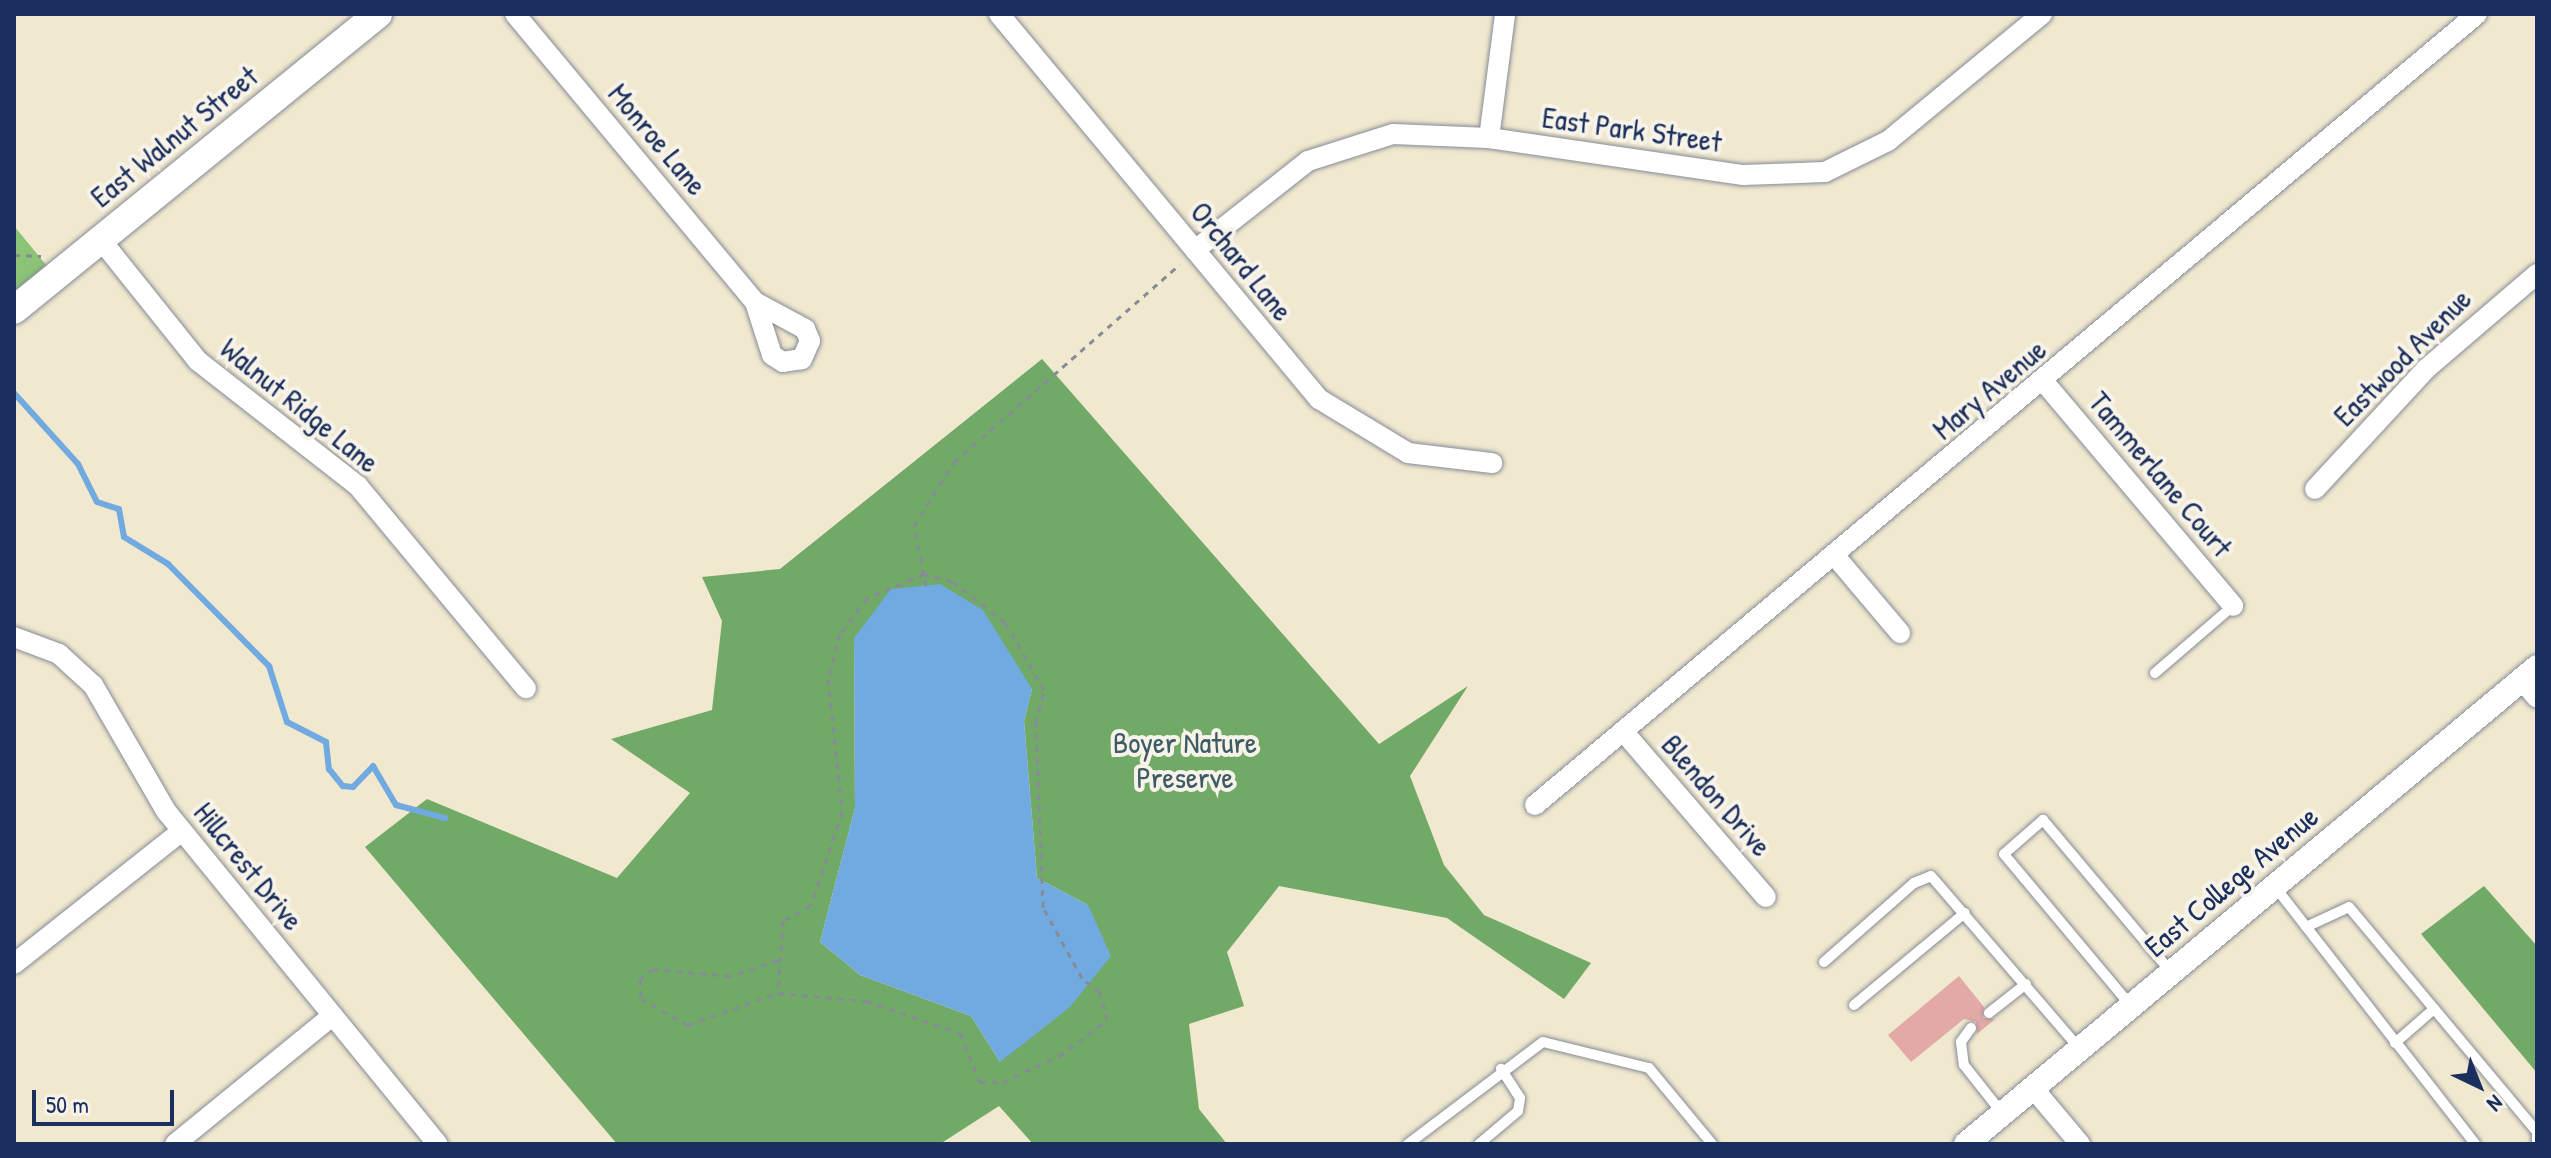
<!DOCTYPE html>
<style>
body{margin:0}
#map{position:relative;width:2551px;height:1158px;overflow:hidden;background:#f0e8cf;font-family:"Patrick Hand",sans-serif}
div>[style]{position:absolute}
.green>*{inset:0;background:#8cc376}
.forest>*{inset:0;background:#71a967}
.water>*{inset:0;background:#70aae0}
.stream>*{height:6px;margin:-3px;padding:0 3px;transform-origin:3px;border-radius:3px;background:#70aae0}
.building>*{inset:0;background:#e3a9a6}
.path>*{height:3px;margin-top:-1.5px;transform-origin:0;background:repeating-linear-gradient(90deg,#868c96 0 6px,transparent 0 12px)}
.roads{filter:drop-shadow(0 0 2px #868c96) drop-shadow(0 0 2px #868c96)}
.service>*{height:10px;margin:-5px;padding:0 5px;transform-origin:5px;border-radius:5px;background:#fff}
.minor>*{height:20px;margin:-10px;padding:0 10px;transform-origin:10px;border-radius:10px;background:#fff}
.tertiary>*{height:24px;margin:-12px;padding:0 12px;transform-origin:12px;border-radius:12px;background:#fff}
.secondary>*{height:28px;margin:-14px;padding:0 14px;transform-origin:14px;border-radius:14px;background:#fff}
span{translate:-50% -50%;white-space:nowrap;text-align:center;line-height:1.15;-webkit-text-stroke:8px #f7f3e8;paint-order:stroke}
.street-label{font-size:30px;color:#1b2f5e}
.park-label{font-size:30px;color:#3d5b65}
.frame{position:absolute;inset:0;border:16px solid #1b2f5e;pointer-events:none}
.north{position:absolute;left:2439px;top:1046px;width:80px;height:80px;-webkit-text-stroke:6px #f7f3e8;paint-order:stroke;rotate:137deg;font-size:22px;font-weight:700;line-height:32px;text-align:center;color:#1b2f5e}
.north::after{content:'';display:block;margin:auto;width:28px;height:36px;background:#1b2f5e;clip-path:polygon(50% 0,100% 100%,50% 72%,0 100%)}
.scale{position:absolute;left:32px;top:1090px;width:142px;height:36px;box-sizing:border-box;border:4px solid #1b2f5e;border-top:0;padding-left:10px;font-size:24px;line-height:28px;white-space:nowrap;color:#1b2f5e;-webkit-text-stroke:6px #f7f3e8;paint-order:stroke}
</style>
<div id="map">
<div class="green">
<i style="clip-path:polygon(14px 226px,47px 266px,14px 292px)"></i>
</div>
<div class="forest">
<i style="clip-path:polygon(evenodd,1042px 359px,1379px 744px,1468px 686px,1410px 776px,1444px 865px,1484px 915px,1591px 963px,1564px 999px,1447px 918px,1279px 886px,1227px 952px,1244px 1006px,1189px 1024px,1199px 1109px,1227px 1144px,1033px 1144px,999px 1106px,940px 1144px,617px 1144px,365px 847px,427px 799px,617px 878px,690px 793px,611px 739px,712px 710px,722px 621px,702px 577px,780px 569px,1042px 359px,854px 638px,1032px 689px,1024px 721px,1037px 878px,1088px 905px,1000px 1062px,971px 1016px,860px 975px,820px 942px,855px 808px,854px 638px)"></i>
<i style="clip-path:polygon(2484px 886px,2537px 946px,2537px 1073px,2421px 934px)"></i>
</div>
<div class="water">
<i style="clip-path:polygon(940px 584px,983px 610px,1032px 689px,1024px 721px,1037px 878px,1088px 905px,1111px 956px,1070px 1007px,1000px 1062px,971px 1016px,860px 975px,820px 942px,855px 808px,854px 638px,891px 589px)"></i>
</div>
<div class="stream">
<i style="left:14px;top:393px;width:96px;rotate:48deg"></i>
<i style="left:78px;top:464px;width:42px;rotate:63.4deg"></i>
<i style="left:97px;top:502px;width:23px;rotate:18deg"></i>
<i style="left:119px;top:509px;width:28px;rotate:80deg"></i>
<i style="left:124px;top:537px;width:52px;rotate:31.5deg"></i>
<i style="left:168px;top:564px;width:144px;rotate:45.3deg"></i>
<i style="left:269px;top:666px;width:59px;rotate:72.2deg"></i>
<i style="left:287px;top:722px;width:44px;rotate:27.1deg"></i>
<i style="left:326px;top:742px;width:27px;rotate:84deg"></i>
<i style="left:329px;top:769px;width:22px;rotate:51deg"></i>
<i style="left:343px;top:786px;width:10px;rotate:6deg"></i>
<i style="left:353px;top:787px;width:29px;rotate:-46deg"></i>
<i style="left:373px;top:766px;width:45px;rotate:59.5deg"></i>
<i style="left:396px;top:805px;width:51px;rotate:14.9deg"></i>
</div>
<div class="building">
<i style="clip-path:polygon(1959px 976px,1984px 1007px,1983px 1018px,1995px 1019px,1977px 1034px,1976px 1022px,1964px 1019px,1911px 1062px,1888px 1035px)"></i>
</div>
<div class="path">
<i style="left:14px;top:255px;width:27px;rotate:2deg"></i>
<i style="left:926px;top:586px;width:61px;rotate:-101.3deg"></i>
<i style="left:914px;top:526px;width:75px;rotate:-58deg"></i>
<i style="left:954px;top:462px;width:300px;rotate:-41.2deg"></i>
<i style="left:778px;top:960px;width:51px;rotate:161.6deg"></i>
<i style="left:730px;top:976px;width:77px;rotate:-174.8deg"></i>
<i style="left:653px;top:969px;width:16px;rotate:142deg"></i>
<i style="left:640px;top:979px;width:20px;rotate:87deg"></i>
<i style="left:641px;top:999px;width:54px;rotate:29deg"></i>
<i style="left:688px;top:1025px;width:96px;rotate:-19.6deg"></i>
<i style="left:778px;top:993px;width:88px;rotate:5.2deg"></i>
<i style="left:866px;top:1001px;width:99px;rotate:18.8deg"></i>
<i style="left:960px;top:1033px;width:53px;rotate:67.8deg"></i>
<i style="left:980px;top:1082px;width:23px"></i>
<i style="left:1003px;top:1082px;width:62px;rotate:-24.9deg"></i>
<i style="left:1059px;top:1056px;width:60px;rotate:-36.9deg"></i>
<i style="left:1107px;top:1020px;width:29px;rotate:-104deg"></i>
<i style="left:1100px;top:992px;width:23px;rotate:-142deg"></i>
<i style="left:1082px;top:978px;width:81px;rotate:-118.8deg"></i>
<i style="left:1043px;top:907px;width:184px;rotate:-92.2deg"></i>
<i style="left:1036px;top:723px;width:34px;rotate:-76deg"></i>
<i style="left:1044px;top:690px;width:78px;rotate:-119.8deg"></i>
<i style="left:1005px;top:622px;width:67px;rotate:-142.3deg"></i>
<i style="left:952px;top:581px;width:29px;rotate:-166deg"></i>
<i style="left:924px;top:574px;width:62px;rotate:157.2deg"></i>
<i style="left:867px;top:598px;width:45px;rotate:126.9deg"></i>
<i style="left:840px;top:634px;width:47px;rotate:104.9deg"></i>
<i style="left:828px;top:679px;width:134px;rotate:84deg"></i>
<i style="left:842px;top:812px;width:98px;rotate:108.4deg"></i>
<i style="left:811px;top:905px;width:32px;rotate:150deg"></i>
<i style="left:783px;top:921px;width:72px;rotate:94deg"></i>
</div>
<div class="roads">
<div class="service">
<i style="left:2155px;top:673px;width:103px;rotate:-40.7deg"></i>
<i style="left:2276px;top:888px;width:324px;rotate:52.1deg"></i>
<i style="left:2306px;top:927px;width:47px;rotate:-24.9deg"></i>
<i style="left:2349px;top:907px;width:293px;rotate:50.1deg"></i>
<i style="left:2537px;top:1132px;width:12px;rotate:90deg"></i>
<i style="left:1824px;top:962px;width:120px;rotate:-41.3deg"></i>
<i style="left:1914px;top:883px;width:18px;rotate:-22deg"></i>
<i style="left:1931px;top:876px;width:227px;rotate:49.3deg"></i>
<i style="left:1854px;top:1005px;width:144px;rotate:-39.7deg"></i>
<i style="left:2131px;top:1006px;width:198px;rotate:-129.9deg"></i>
<i style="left:2004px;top:854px;width:52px;rotate:-41.1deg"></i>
<i style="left:2043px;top:820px;width:197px;rotate:49.9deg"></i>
<i style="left:1989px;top:1013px;width:47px;rotate:-38.1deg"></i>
<i style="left:1971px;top:1028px;width:17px;rotate:126deg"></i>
<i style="left:1961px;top:1042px;width:23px;rotate:83deg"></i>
<i style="left:1964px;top:1065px;width:61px;rotate:51.6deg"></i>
<i style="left:2395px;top:1043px;width:52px;rotate:-41.1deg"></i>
<i style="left:1408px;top:1144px;width:169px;rotate:-37.1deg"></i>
<i style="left:1543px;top:1042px;width:109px;rotate:13.8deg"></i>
<i style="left:1649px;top:1068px;width:99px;rotate:50.3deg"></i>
<i style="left:1479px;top:1144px;width:51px;rotate:-40.2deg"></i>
<i style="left:1518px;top:1111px;width:13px;rotate:-81deg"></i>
<i style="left:1520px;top:1098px;width:35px;rotate:-123deg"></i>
</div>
<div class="minor">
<i style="left:515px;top:14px;width:375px;rotate:50.2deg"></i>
<i style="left:755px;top:302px;width:57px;rotate:28.4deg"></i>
<i style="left:805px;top:329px;width:13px;rotate:67deg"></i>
<i style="left:810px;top:341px;width:20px;rotate:114deg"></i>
<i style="left:802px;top:359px;width:19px;rotate:171deg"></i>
<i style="left:783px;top:362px;width:13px;rotate:-148deg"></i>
<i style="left:772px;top:355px;width:56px;rotate:-107.8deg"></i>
<i style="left:999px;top:14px;width:501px;rotate:50.27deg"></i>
<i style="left:1319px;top:399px;width:104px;rotate:31.2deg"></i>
<i style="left:1408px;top:453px;width:85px;rotate:6.8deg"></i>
<i style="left:1489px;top:138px;width:125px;rotate:-82.6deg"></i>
<i style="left:101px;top:240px;width:155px;rotate:51.3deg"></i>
<i style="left:198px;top:361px;width:203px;rotate:38deg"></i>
<i style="left:358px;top:486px;width:263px;rotate:50.3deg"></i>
<i style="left:1195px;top:250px;width:144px;rotate:-38.2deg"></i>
<i style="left:1308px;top:161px;width:89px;rotate:-17.6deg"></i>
<i style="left:1393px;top:134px;width:96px;rotate:2.4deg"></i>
<i style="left:1489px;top:138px;width:257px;rotate:8.3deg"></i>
<i style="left:1743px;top:175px;width:82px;rotate:-2.1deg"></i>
<i style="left:1825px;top:172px;width:70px;rotate:-26.2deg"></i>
<i style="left:1888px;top:141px;width:200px;rotate:-39.5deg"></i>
<i style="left:2044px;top:382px;width:293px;rotate:49.8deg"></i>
<i style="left:2315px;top:489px;width:163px;rotate:-47.2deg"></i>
<i style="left:2426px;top:369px;width:146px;rotate:-40.6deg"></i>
<i style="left:1835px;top:556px;width:101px;rotate:49.8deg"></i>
<i style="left:14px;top:637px;width:48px;rotate:20.7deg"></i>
<i style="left:59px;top:654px;width:46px;rotate:42.4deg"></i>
<i style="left:93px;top:685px;width:146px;rotate:59.9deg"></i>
<i style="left:166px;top:811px;width:430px;rotate:50.8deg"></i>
<i style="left:2522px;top:680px;width:23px;rotate:50deg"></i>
<i style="left:1623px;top:731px;width:219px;rotate:49.3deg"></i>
<i style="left:1535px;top:805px;width:1230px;rotate:-40.02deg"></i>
<i style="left:14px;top:964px;width:214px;rotate:-38.4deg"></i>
<i style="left:2033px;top:1088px;width:73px;rotate:50deg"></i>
<i style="left:175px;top:1144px;width:203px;rotate:-39.2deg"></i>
</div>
<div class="tertiary">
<i style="left:1966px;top:1144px;width:744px;rotate:-39.87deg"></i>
</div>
<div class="secondary">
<i style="left:14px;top:310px;width:469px;rotate:-39.1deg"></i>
</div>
</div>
<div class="street-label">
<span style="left:1632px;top:129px;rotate:8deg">East Park Street</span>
<span style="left:174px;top:136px;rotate:-39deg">East Walnut Street</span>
<span style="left:658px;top:139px;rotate:50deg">Monroe Lane</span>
<span style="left:1242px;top:261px;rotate:51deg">Orchard Lane</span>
<span style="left:2402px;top:357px;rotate:-45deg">Eastwood Avenue</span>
<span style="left:1989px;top:389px;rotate:-40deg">Mary Avenue</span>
<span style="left:300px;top:405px;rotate:39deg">Walnut Ridge Lane</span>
<span style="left:2161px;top:474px;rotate:50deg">Tammerlane Court</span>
<span style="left:1717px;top:795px;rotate:49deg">Blendon Drive</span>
<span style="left:249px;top:866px;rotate:51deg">Hillcrest Drive</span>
<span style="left:2231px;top:881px;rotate:-40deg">East College Avenue</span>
</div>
<div class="park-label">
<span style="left:1185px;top:759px">Boyer Nature<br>Preserve</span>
</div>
<div class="frame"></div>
<div class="north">N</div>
<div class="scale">50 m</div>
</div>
